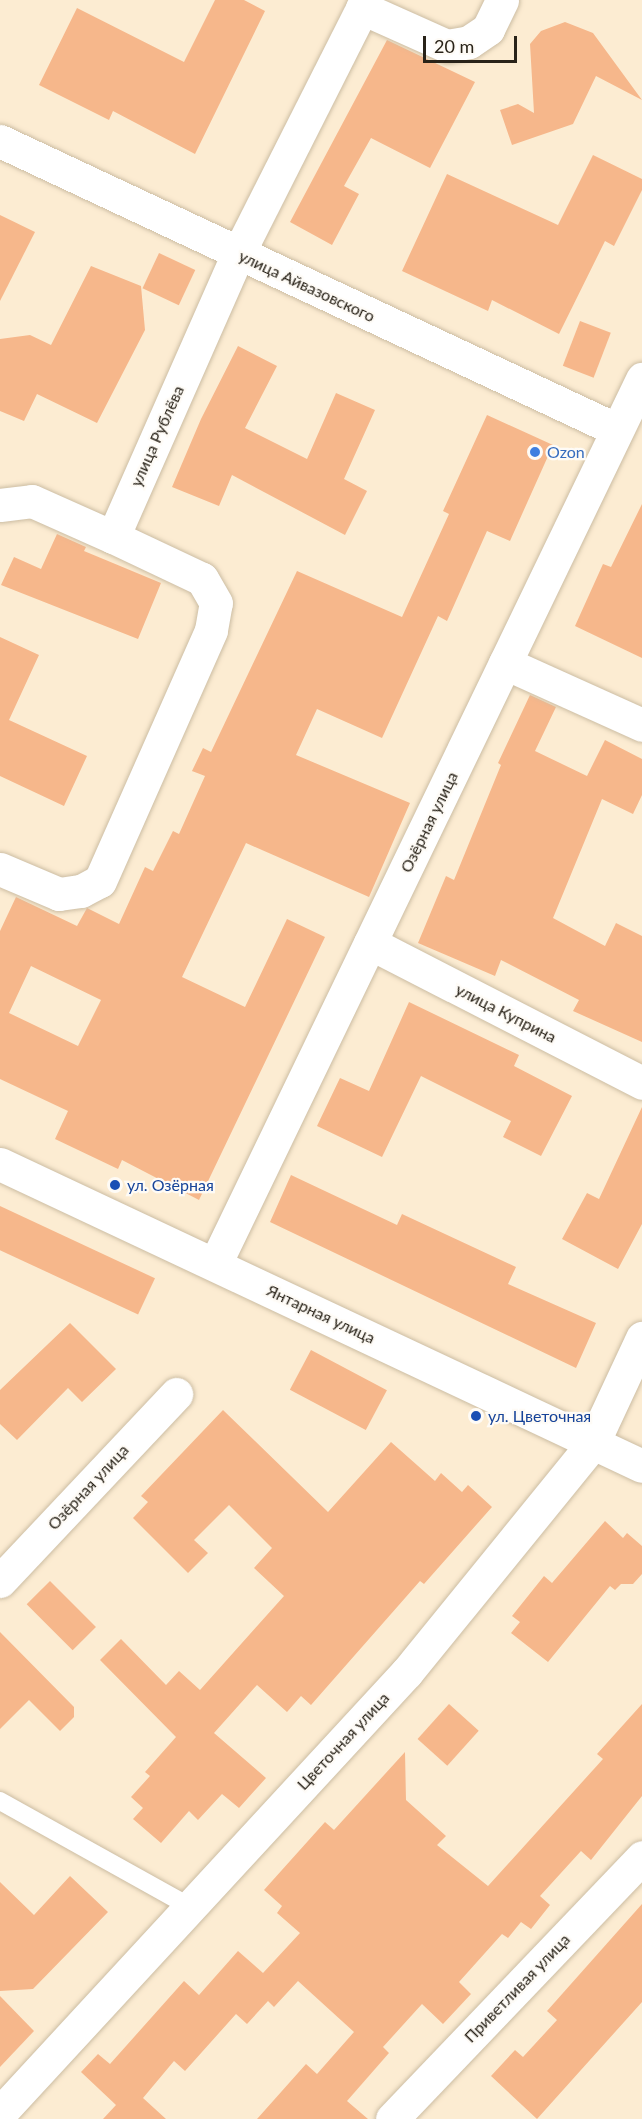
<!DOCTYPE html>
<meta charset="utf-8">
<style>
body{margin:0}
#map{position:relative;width:642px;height:2119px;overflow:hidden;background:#fcecd2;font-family:Lato,sans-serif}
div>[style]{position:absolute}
.building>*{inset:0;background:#f6b78b;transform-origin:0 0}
.roads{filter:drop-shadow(0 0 2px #ccbda3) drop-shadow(0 0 2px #ccbda3)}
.lane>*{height:18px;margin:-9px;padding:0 9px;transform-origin:9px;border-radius:9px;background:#fff}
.street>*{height:33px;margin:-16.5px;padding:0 16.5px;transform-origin:16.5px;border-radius:16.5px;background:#fff}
.secondary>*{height:33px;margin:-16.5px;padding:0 16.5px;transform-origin:16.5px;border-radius:16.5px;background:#fff}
.dots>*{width:16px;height:16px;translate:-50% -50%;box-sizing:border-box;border:3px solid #fefbf6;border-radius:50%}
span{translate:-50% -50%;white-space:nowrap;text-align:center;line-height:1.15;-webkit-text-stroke:4.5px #fefbf6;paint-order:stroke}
.street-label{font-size:16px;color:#292319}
.shop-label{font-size:16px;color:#366cbe}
.left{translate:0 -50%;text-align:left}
.transit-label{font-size:16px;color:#164399}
.scale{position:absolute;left:423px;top:36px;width:94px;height:27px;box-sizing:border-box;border:3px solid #292319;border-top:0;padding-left:8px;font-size:18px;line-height:21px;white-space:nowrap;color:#292319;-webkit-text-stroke:4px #fefbf6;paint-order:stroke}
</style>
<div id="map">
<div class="building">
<i style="clip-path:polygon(215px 0,244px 0,265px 11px,195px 154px,113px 111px,109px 120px,39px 85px,77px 8px,184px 62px)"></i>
<i style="clip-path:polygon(565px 22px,593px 33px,642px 100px,596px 76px,573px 124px,512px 145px,500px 110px,518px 104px,534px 113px,530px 44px,541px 31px)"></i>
<i style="clip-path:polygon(387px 40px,475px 82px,430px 168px,371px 138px,344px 186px,359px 194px,332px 245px,290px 222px)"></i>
<i style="clip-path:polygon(593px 155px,642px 179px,642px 190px,614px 246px,605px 241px,559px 334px,492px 300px,488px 311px,402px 271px,447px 174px,558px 225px)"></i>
<i style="clip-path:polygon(0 215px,35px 232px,0 301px)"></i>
<i style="left:159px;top:253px;width:40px;height:39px;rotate:25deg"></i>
<i style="clip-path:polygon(91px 266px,141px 286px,145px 330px,97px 423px,37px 394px,24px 421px,0 411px,0 339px,30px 335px,51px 345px)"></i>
<i style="left:580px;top:321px;width:33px;height:48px;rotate:21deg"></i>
<i style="clip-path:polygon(238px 346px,277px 366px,245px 428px,307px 459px,336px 393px,375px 410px,344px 479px,367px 491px,345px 535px,232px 475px,219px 506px,172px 487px,201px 419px)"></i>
<i style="clip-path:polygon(evenodd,487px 415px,553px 445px,510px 541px,487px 531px,447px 621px,438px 616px,382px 738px,317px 709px,296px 755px,410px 803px,369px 897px,246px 843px,182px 977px,245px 1007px,287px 919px,325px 937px,199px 1200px,122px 1160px,118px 1169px,55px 1139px,68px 1111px,0 1079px,0 931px,16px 897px,77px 926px,87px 908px,119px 924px,145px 867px,153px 871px,173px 831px,179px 834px,205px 776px,192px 771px,203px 748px,211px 752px,297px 571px,402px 617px,449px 514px,443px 511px,487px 415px,31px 966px,101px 1000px,78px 1046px,9px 1013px,31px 966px)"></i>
<i style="clip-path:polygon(642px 504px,642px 658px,575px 626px,603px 564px,611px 567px)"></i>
<i style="clip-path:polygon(57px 534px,86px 547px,84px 551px,161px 583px,138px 639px,1px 585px,14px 557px,41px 569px)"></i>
<i style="clip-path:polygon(0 637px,39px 655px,9px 720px,87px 756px,64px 806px,0 776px)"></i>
<i style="clip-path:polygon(530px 695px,556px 707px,535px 751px,587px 776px,605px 740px,642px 759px,642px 795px,633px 814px,602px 799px,553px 918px,605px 946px,616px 923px,642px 936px,642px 1042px,573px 1011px,579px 1000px,501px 960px,495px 976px,418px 943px,446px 876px,454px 880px,501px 765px,498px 763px)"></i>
<i style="clip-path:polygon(409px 1002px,519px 1055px,514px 1066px,572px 1096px,541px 1156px,503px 1137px,511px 1121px,421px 1076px,382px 1157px,317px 1126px,340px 1078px,369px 1091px)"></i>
<i style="clip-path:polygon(642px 1107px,642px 1224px,618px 1269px,562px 1239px,587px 1193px,599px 1199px)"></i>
<i style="clip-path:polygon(291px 1175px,397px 1225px,402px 1214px,516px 1267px,508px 1284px,596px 1323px,576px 1368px,270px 1222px)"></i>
<i style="left:0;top:1206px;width:171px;height:40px;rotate:25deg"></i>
<i style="clip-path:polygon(70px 1323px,116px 1369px,82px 1402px,68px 1388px,17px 1440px,0 1424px,0 1390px)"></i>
<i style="left:311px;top:1350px;width:86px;height:45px;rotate:28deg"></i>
<i style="clip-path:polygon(223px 1410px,328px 1512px,391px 1442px,435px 1481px,441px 1473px,462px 1492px,468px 1485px,492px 1507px,424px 1584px,420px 1581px,311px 1705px,301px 1696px,287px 1712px,257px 1685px,214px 1733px,266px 1778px,239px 1808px,222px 1794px,198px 1820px,189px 1811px,161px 1843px,133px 1819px,143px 1808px,131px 1797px,150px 1776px,145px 1772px,176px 1737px,100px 1660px,121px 1639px,166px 1685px,179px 1671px,200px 1690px,284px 1596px,254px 1568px,272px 1548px,229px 1505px,194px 1540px,208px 1553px,188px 1573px,133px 1518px,148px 1502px,141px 1496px)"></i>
<i style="clip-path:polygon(605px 1521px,623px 1538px,627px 1533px,642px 1546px,642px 1574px,633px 1584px,621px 1584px,615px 1590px,610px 1586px,548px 1662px,511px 1633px,520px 1622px,512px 1616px,544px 1576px,552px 1583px)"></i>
<i style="left:50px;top:1581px;width:65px;height:33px;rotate:45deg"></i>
<i style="clip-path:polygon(0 1632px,74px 1707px,74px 1717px,60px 1731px,29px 1700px,0 1729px)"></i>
<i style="left:449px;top:1704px;width:40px;height:47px;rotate:42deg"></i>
<i style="clip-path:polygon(642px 1704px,642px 1796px,591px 1860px,581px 1851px,540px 1896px,550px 1905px,531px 1929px,521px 1922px,508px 1938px,502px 1934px,459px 1982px,471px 1994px,443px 2024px,422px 2004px,383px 2047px,389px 2053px,347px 2101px,368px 2119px,257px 2119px,306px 2064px,317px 2074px,354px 2032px,298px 1981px,274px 2007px,268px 2001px,247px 2024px,236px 2014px,185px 2071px,174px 2061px,143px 2098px,166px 2119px,103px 2119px,116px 2105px,81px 2072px,98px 2054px,110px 2064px,184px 1981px,199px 1995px,238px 1951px,263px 1973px,300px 1933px,277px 1913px,282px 1906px,264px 1890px,325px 1822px,334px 1830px,405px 1752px,406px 1800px,446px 1836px,437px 1845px,488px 1886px,603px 1759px,597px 1754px)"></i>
<i style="clip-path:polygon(70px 1876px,108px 1912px,33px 1989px,0 1991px,0 1882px,34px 1915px)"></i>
<i style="clip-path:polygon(642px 1904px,642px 2002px,537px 2119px,491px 2076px,515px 2050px,523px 2057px,557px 2020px,547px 2011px)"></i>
<i style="clip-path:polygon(0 1996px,34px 2031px,0 2067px)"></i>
</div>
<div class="roads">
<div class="lane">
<i style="left:0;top:1801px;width:216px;rotate:29.1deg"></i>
</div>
<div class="street">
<i style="left:0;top:141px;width:679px;rotate:25.09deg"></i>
<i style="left:0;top:505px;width:32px;rotate:-7deg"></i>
<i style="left:32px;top:501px;width:89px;rotate:24deg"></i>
<i style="left:505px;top:663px;width:150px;rotate:24.3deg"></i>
<i style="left:0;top:869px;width:64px;rotate:23deg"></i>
<i style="left:59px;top:894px;width:22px;rotate:-8deg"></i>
<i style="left:81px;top:891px;width:21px;rotate:-28deg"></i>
<i style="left:100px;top:881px;width:274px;rotate:-66.1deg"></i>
<i style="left:211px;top:630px;width:27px;rotate:-80deg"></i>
<i style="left:216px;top:603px;width:28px;rotate:-120deg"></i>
<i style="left:202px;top:579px;width:98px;rotate:-154.7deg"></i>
<i style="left:113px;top:537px;width:309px;rotate:-66.2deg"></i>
<i style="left:238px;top:254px;width:275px;rotate:-63.2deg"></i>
<i style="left:362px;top:8px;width:93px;rotate:24.1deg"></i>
<i style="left:447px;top:46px;width:22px;rotate:-10deg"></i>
<i style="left:469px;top:42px;width:23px;rotate:-34deg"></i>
<i style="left:488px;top:29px;width:32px;rotate:-64deg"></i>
<i style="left:370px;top:943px;width:306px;rotate:27.2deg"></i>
<i style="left:215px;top:1264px;width:983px;rotate:-64.24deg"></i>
<i style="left:0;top:1581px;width:257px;rotate:-46.7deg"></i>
<i style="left:1px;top:2112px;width:599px;rotate:-47.3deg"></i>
<i style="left:407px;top:1672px;width:295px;rotate:-50.9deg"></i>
<i style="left:593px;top:1443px;width:116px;rotate:-65deg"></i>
<i style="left:392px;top:2119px;width:362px;rotate:-46.3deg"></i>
</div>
<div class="secondary">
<i style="left:0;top:1164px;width:709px;rotate:25.19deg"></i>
</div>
</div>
<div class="dots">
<i style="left:535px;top:452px;background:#3f7fe0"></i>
<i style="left:115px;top:1185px;background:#1a4fb4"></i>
<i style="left:476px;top:1416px;background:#1a4fb4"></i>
</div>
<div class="street-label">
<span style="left:307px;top:286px;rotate:25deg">улица Айвазовского</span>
<span style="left:157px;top:436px;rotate:-66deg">улица Рублёва</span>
<span style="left:429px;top:822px;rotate:-64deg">Озёрная улица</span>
<span style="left:506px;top:1013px;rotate:27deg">улица Куприна</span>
<span style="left:321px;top:1314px;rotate:25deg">Янтарная улица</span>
<span style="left:88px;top:1487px;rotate:-47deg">Озёрная улица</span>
<span style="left:343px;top:1741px;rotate:-47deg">Цветочная улица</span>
<span style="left:517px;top:1988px;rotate:-46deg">Приветливая улица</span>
</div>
<div class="shop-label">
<span class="left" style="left:547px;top:452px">Ozon</span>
</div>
<div class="transit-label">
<span class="left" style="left:127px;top:1185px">ул. Озёрная</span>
<span class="left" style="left:488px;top:1416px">ул. Цветочная</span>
</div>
<div class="scale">20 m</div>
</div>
